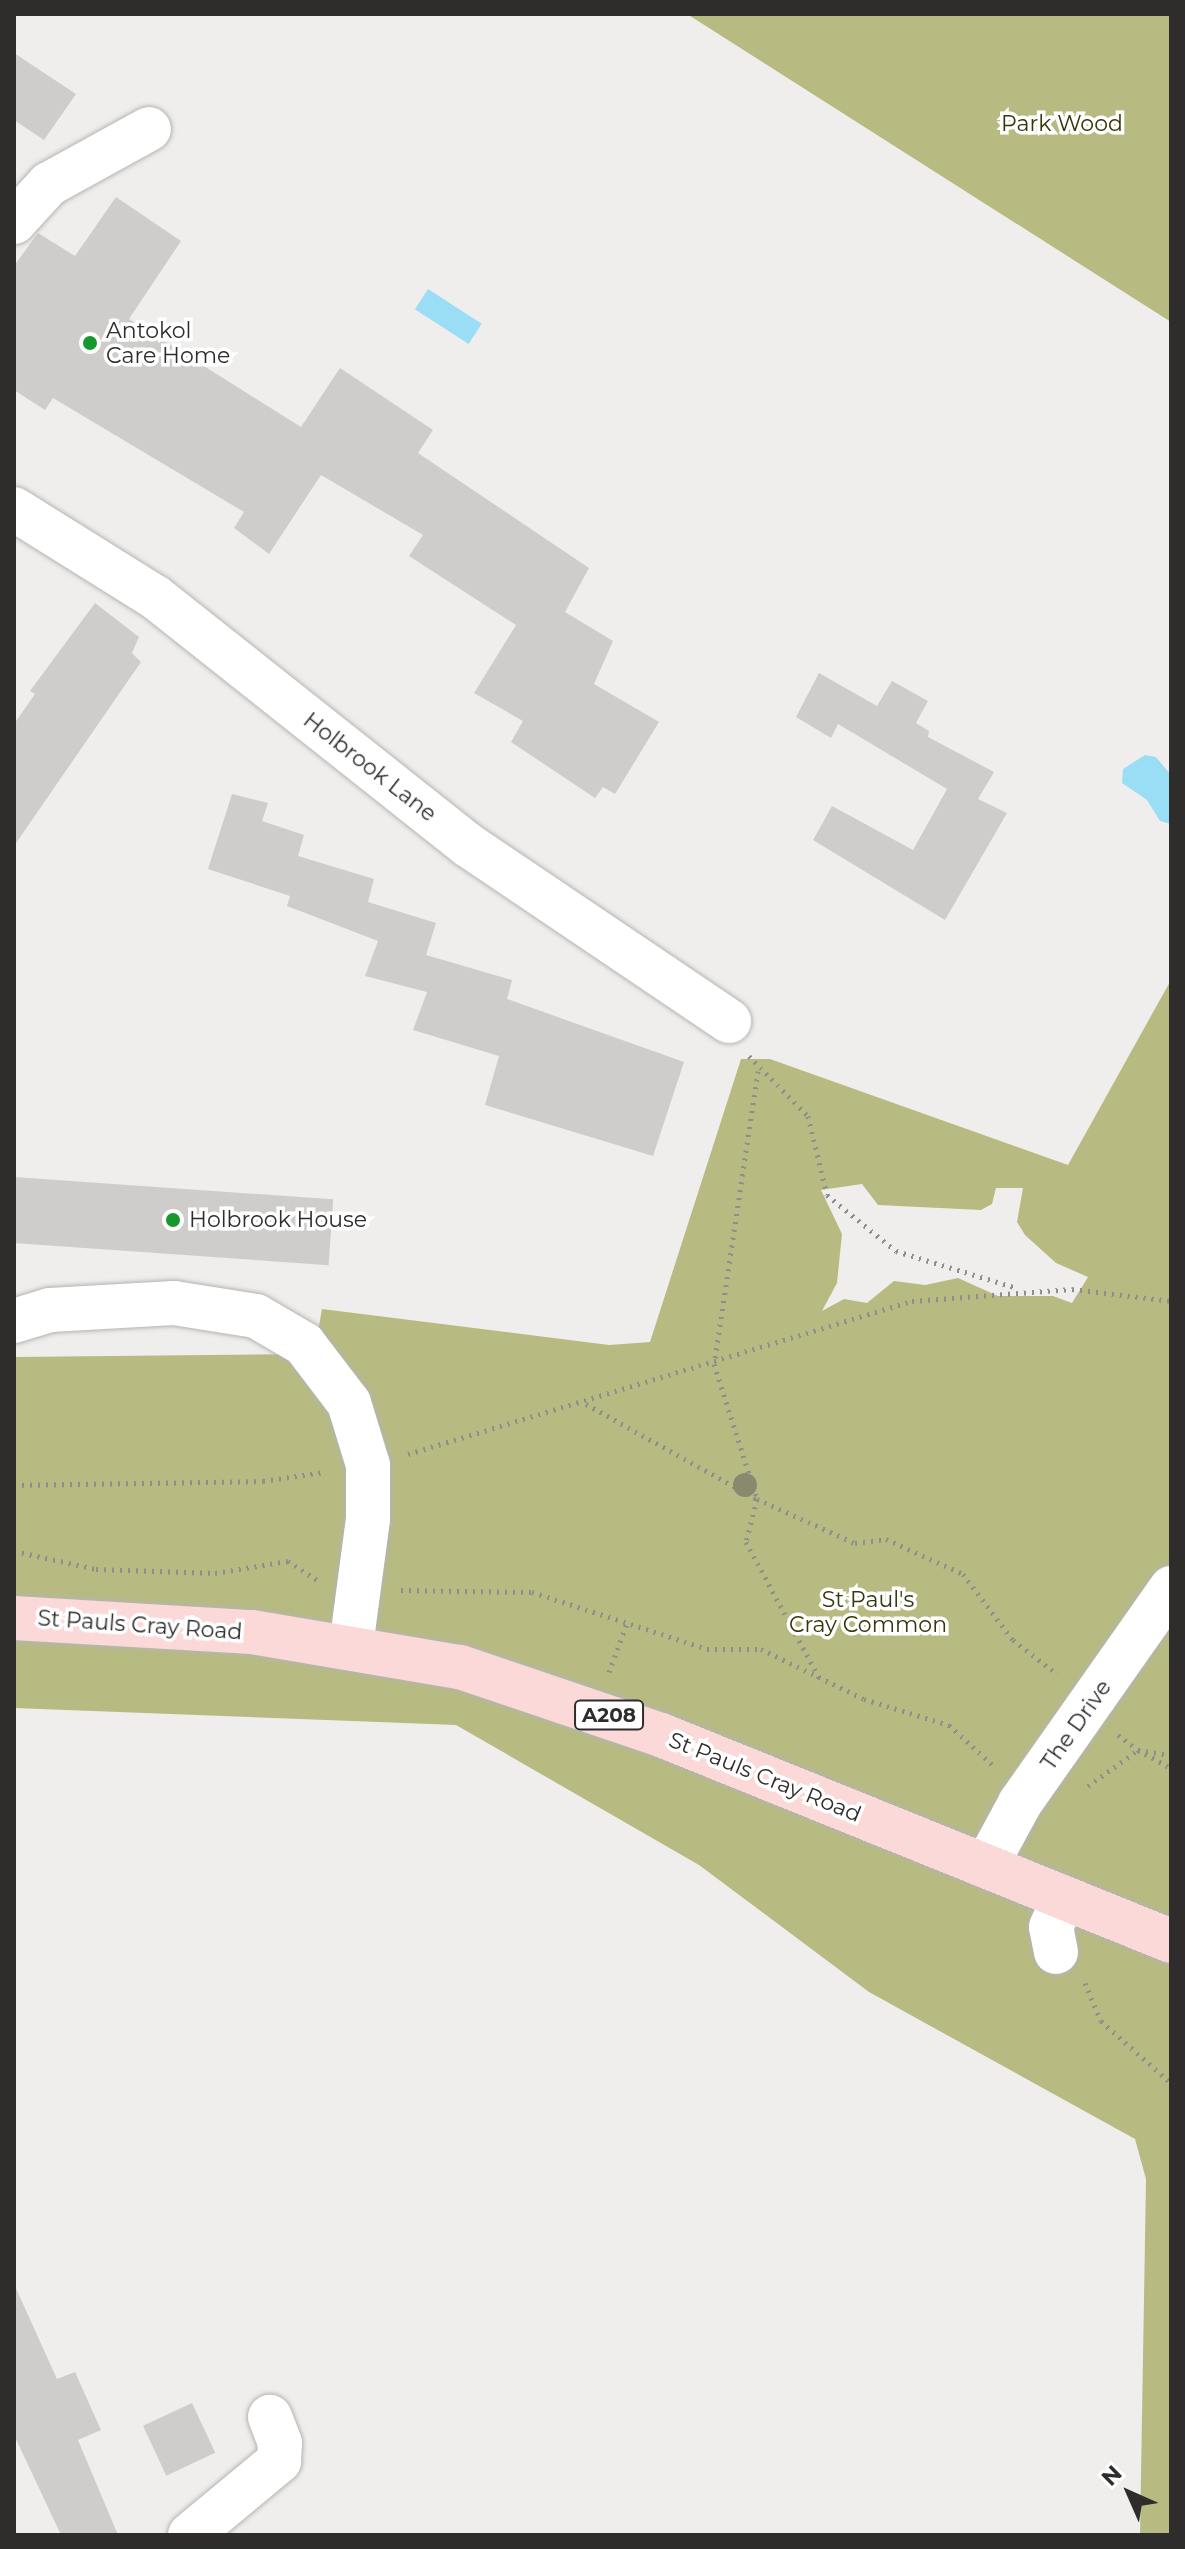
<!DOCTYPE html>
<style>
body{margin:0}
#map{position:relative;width:1185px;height:2549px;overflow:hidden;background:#f0eeec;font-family:Montserrat,sans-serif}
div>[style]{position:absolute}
.forest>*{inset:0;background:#b7bb82}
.water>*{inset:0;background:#9adef6;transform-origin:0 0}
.building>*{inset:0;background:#cfcdcb;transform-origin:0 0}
.path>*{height:5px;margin-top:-2.5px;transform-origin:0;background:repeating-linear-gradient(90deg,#8f8e8c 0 2px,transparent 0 8px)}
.roads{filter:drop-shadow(0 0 2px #b6b4b1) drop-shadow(0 0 2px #b6b4b1)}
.minor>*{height:44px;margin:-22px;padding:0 22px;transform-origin:22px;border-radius:22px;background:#fff}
.major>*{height:44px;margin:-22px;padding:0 22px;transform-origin:22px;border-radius:22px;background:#fbd9d8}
.trees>*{width:24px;height:24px;margin:-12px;border-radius:50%;background:#89896f}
.dots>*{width:22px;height:22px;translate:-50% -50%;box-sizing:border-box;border:4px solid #fff;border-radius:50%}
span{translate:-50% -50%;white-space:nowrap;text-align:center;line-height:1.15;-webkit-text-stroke:7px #fff;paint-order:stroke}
.shield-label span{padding:2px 6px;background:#fff;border:2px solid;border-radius:6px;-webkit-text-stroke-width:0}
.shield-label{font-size:20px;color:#2e2d2c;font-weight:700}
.park-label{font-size:22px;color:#353609}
.poi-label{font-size:22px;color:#2e2d2c}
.left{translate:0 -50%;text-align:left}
.street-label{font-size:22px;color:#2e2d2c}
.frame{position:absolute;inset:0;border:16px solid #2e2d2c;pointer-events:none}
.north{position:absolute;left:1089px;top:2453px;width:80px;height:80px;-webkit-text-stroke:6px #fff;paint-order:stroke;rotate:315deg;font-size:22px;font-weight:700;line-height:32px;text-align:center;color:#2e2d2c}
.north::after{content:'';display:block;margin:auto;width:28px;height:36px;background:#2e2d2c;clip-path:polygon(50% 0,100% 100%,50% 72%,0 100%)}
</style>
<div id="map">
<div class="forest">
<i style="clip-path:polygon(687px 14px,1171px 14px,1171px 322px)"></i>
<i style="clip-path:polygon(evenodd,1171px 980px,1171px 2535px,1140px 2535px,1146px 2179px,1135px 2139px,869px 1992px,699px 1865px,456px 1725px,14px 1708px,14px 1357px,314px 1354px,322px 1309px,609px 1345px,650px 1342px,741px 1059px,770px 1059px,1068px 1165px,1171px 980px,862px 1184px,878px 1205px,981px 1210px,992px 1204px,996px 1188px,1023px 1188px,1017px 1222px,1025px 1235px,1056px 1263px,1088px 1277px,1072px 1303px,1053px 1296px,998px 1296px,958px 1278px,925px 1285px,894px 1281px,867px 1303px,844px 1299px,822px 1311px,837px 1283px,842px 1234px,821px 1190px,862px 1184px)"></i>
</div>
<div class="water">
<i style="left:428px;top:289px;width:64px;height:24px;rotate:33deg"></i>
<i style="clip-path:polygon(1145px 755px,1156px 757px,1171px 775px,1171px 824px,1160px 821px,1147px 800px,1122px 783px,1123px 769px)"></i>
</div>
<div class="building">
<i style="clip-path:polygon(14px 53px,76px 94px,44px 140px,14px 120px)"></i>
<i style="clip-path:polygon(116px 197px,181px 241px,129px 319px,301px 427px,340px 368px,433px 430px,418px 453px,589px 568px,565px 612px,613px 641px,594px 684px,659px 722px,615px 794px,603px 787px,595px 798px,511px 742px,523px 721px,474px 693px,516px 625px,409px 556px,423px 535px,321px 475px,269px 554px,234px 528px,244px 512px,53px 398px,45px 410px,14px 390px,14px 266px,38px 233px,75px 256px)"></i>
<i style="clip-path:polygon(95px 603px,139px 637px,132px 653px,141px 662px,14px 846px,14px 724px,35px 694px,30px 691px)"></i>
<i style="clip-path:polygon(819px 673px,877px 706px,892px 681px,928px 701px,916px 723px,929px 731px,928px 737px,994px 772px,978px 799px,1007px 813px,945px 920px,813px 840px,832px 806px,913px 850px,947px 789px,838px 724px,831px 738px,796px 717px)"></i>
<i style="clip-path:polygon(232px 794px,268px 803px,262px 821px,304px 835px,298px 856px,374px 879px,368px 902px,436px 923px,426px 955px,512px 980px,507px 999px,684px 1062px,653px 1156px,485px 1105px,499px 1056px,413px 1030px,427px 992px,365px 976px,378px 941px,287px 906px,290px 896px,208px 869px)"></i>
<i style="left:14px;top:1177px;width:320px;height:66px;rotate:4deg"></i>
<i style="clip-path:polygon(14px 2284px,57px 2379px,75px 2372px,101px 2430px,78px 2440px,118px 2535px,61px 2535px,14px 2435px)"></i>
<i style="left:192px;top:2403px;width:55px;height:54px;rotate:65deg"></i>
</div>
<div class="path">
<i style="left:749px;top:1056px;width:84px;rotate:45.5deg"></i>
<i style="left:808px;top:1116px;width:81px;rotate:76.5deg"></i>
<i style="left:827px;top:1195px;width:89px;rotate:39.1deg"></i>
<i style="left:896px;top:1251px;width:127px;rotate:17deg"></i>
<i style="left:758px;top:1071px;width:296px;rotate:98.5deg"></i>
<i style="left:714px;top:1364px;width:142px;rotate:72.3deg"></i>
<i style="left:757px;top:1499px;width:44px;rotate:104.3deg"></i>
<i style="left:746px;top:1542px;width:160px;rotate:61.7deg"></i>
<i style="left:586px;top:1404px;width:196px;rotate:29.1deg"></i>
<i style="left:757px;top:1499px;width:107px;rotate:24.2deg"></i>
<i style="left:855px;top:1543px;width:31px;rotate:-7deg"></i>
<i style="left:886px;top:1539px;width:85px;rotate:24.4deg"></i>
<i style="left:963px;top:1574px;width:83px;rotate:52.9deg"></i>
<i style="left:1013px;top:1640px;width:56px;rotate:37.7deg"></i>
<i style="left:408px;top:1454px;width:527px;rotate:-16.89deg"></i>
<i style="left:912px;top:1301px;width:160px;rotate:-4.3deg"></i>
<i style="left:1072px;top:1289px;width:100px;rotate:6.9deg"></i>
<i style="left:14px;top:1485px;width:249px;rotate:-0.9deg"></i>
<i style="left:263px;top:1481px;width:62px;rotate:-8.4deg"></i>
<i style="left:14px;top:1551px;width:84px;rotate:12.4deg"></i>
<i style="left:96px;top:1569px;width:119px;rotate:1.9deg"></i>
<i style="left:215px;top:1573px;width:74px;rotate:-9.3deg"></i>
<i style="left:288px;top:1561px;width:35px;rotate:33deg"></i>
<i style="left:401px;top:1590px;width:131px;rotate:0.9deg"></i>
<i style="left:532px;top:1592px;width:184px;rotate:18deg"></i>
<i style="left:707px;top:1649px;width:54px"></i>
<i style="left:761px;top:1649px;width:114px;rotate:25.9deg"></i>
<i style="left:864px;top:1699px;width:89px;rotate:17deg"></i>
<i style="left:949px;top:1725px;width:62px;rotate:42.4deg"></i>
<i style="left:609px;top:1672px;width:52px;rotate:-69.8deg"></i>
<i style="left:1118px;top:1735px;width:25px;rotate:37deg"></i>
<i style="left:1138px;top:1750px;width:33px;rotate:9deg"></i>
<i style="left:1088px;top:1786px;width:62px;rotate:-35.8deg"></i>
<i style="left:1138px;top:1750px;width:38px;rotate:29deg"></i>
<i style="left:1085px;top:1983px;width:41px;rotate:67.2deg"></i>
<i style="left:1101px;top:2021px;width:94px;rotate:41.5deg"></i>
</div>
<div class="roads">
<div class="minor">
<i style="left:14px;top:222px;width:52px;rotate:-47.4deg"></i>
<i style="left:49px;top:184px;width:114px;rotate:-28.8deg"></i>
<i style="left:14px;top:509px;width:166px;rotate:32deg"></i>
<i style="left:155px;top:597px;width:399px;rotate:38.4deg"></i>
<i style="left:468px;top:845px;width:315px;rotate:34deg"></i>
<i style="left:14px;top:1321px;width:38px;rotate:-17deg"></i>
<i style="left:50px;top:1310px;width:124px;rotate:-3.2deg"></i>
<i style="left:174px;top:1303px;width:83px;rotate:9deg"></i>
<i style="left:256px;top:1316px;width:56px;rotate:30.3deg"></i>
<i style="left:304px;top:1344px;width:74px;rotate:52.7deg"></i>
<i style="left:349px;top:1403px;width:65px;rotate:73deg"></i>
<i style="left:368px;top:1465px;width:54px;rotate:90deg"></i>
<i style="left:368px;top:1519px;width:128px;rotate:97.6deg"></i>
<i style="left:986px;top:1866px;width:72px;rotate:-61.6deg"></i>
<i style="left:1020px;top:1803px;width:263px;rotate:-54.9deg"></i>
<i style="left:1056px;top:1952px;width:25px;rotate:-101deg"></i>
<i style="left:1051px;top:1927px;width:30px;rotate:-66deg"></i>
<i style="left:190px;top:2535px;width:116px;rotate:-39.7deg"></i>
<i style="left:279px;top:2461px;width:18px;rotate:-87deg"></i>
<i style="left:280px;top:2443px;width:28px;rotate:-111deg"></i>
</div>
<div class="major">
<i style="left:14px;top:1618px;width:238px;rotate:3.4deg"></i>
<i style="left:252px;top:1632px;width:211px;rotate:9.6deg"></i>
<i style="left:460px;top:1667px;width:212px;rotate:18.7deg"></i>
<i style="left:661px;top:1735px;width:550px;rotate:21.99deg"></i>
</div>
</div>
<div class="trees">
<i style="left:745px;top:1485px"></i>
</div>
<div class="dots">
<i style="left:90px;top:343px;background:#16982c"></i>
<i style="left:173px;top:1220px;background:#16982c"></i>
</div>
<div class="shield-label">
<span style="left:609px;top:1715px">A208</span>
</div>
<div class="park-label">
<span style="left:1062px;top:124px">Park Wood</span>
<span style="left:868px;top:1612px">St Paul's<br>Cray Common</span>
</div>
<div class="poi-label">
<span class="left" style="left:106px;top:343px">Antokol<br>Care Home</span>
<span class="left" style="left:189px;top:1220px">Holbrook House</span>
</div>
<div class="street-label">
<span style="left:370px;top:767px;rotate:38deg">Holbrook Lane</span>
<span style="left:140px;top:1625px;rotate:4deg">St Pauls Cray Road</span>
<span style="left:1076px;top:1725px;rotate:-55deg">The Drive</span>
<span style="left:765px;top:1777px;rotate:22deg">St Pauls Cray Road</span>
</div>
<div class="frame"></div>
<div class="north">N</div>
</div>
